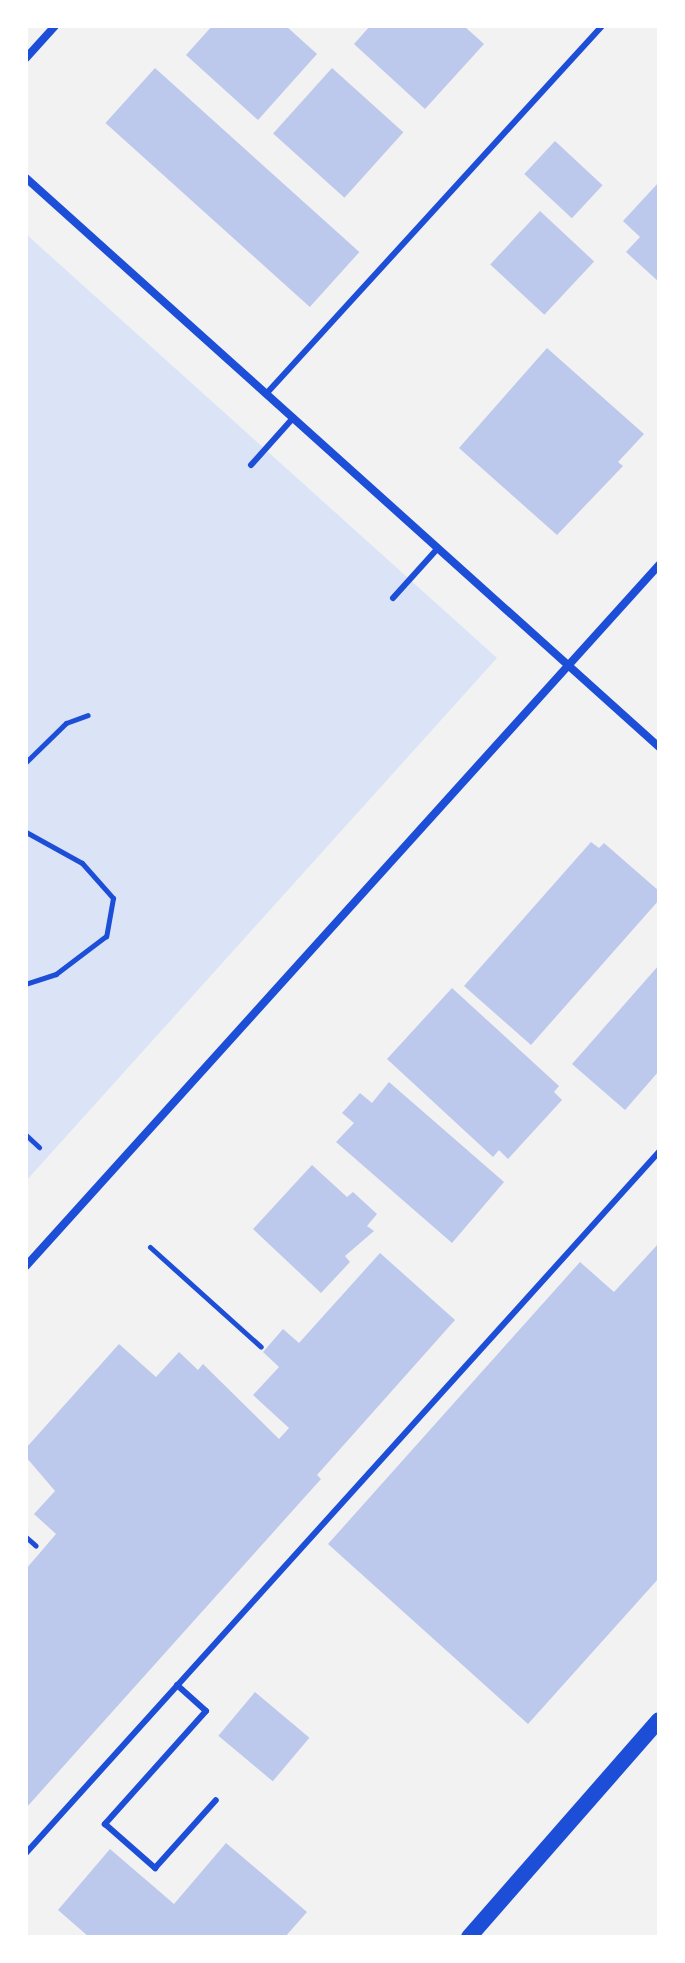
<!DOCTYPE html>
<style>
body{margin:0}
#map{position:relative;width:685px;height:1963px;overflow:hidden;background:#f2f2f2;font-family:Roboto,sans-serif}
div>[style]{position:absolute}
.green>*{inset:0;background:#dbe4f7}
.building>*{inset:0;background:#bdc9ec;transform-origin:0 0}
.path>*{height:5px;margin:-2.5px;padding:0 2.5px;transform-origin:2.5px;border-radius:2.5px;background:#1d4ed8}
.service>*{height:6px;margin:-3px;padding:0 3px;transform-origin:3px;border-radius:3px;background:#1d4ed8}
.minor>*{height:8px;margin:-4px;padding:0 4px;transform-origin:4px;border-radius:4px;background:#1d4ed8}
.secondary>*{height:16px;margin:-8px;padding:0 8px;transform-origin:8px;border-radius:8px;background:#1d4ed8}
span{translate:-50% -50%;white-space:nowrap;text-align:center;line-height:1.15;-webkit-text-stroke:6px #fff;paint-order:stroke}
.frame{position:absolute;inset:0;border:28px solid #fff;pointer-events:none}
</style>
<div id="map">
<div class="green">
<i style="clip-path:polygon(26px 234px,497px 658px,26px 1181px)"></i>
</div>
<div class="building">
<i style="clip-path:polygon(212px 26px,286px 26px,317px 54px,258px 120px,186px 55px)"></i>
<i style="clip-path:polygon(370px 26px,464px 26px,484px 44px,425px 109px,354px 44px)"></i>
<i style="left:155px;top:68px;width:275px;height:74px;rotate:42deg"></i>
<i style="left:332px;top:68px;width:96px;height:88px;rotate:42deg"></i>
<i style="left:555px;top:141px;width:65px;height:45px;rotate:43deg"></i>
<i style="clip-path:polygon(659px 182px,659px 282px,626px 252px,640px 237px,623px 221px)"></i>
<i style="left:540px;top:211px;width:74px;height:73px;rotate:43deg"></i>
<i style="clip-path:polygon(547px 348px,644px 434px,618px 462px,623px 466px,557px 535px,459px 448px)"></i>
<i style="clip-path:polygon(591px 842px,599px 848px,604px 843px,659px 891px,659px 900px,531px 1045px,464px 986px)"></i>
<i style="clip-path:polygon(659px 965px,659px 1071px,625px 1110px,572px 1064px)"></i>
<i style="clip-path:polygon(452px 988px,559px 1086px,554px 1092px,562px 1100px,508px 1159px,499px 1150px,493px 1157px,387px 1059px)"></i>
<i style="clip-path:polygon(389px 1082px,504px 1182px,452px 1243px,336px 1142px,354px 1123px,342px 1113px,360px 1093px,372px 1103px)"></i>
<i style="clip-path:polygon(312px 1165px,347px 1197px,353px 1192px,377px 1214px,367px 1226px,374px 1231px,345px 1256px,350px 1262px,321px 1293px,253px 1229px)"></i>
<i style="clip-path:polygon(659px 1243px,659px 1578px,528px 1724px,328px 1544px,580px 1262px,614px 1292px)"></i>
<i style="clip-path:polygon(380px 1253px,455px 1320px,317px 1475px,321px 1479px,26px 1808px,26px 1569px,56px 1534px,34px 1514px,55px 1491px,26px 1457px,26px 1448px,119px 1344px,156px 1377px,179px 1352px,198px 1370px,203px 1364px,279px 1439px,289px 1428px,253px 1395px,279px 1367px,263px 1352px,283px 1329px,299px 1343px)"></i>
<i style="left:255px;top:1692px;width:71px;height:57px;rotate:40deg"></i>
<i style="clip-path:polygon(226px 1843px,307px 1912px,285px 1937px,89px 1937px,58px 1910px,110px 1849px,174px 1904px)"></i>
</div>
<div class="path">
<i style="left:26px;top:762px;width:56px;rotate:-44.3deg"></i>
<i style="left:66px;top:723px;width:23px;rotate:-20deg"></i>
<i style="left:26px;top:832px;width:64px;rotate:29deg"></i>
<i style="left:82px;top:863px;width:47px;rotate:48.5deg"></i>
<i style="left:113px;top:898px;width:39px;rotate:100deg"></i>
<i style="left:106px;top:936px;width:63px;rotate:142.8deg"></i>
<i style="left:56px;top:974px;width:32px;rotate:162deg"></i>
<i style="left:26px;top:1135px;width:18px;rotate:43deg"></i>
<i style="left:150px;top:1247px;width:149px;rotate:42deg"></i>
<i style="left:26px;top:1537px;width:13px;rotate:42deg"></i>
</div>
<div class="service">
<i style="left:266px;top:394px;width:498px;rotate:-47.6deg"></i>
<i style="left:251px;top:465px;width:64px;rotate:-48.1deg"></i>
<i style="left:393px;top:598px;width:67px;rotate:-48deg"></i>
<i style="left:177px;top:1685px;width:39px;rotate:42deg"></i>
<i style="left:206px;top:1711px;width:152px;rotate:131.8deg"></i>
<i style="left:105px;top:1824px;width:67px;rotate:41.3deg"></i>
<i style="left:155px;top:1868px;width:91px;rotate:-48.1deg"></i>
<i style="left:26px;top:1853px;width:945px;rotate:-47.92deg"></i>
</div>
<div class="minor">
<i style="left:26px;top:58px;width:43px;rotate:-47.8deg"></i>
<i style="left:26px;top:178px;width:851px;rotate:41.95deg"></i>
<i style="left:26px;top:1266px;width:945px;rotate:-47.92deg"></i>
</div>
<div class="secondary">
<i style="left:469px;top:1937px;width:288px;rotate:-48.8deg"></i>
</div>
<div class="frame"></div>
</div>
